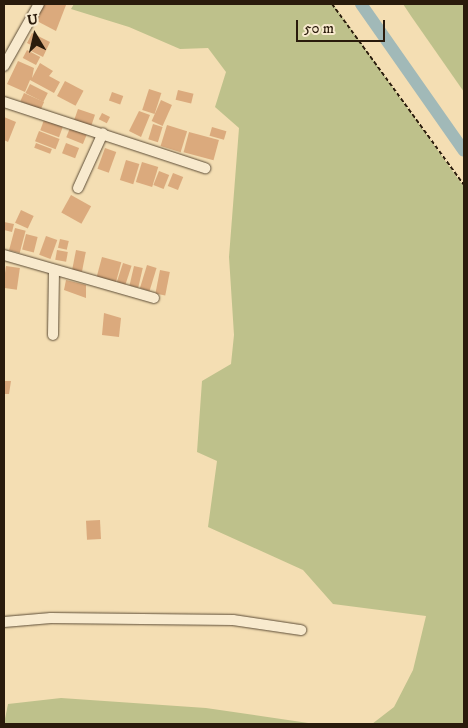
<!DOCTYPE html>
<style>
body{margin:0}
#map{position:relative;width:468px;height:728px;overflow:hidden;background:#f4deb3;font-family:"IM FELL DW Pica",serif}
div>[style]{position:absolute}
.green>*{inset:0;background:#bec18b}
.canal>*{height:12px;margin:-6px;padding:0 6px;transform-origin:6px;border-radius:6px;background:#a1b9b8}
.building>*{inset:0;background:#dbaa7d;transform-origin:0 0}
.path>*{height:2px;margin-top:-1px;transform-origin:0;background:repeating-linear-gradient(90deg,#2a1b0c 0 4px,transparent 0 6.5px)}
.roads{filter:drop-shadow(0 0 1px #5c4c36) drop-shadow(0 0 1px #5c4c36)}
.street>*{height:10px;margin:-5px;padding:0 5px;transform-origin:5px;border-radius:5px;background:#f8eace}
span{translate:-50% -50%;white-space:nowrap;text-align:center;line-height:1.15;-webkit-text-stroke:5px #f8eace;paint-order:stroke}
.frame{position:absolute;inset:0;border:5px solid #2a1b0c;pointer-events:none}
.north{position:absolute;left:10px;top:10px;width:50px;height:50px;-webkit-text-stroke:4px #f8eace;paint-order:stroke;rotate:351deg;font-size:14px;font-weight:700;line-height:20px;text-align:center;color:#2a1b0c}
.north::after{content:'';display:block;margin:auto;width:18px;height:22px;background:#2a1b0c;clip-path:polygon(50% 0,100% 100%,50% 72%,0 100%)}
.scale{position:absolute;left:296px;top:20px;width:89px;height:22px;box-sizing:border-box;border:2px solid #2a1b0c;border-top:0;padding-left:6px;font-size:15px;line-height:18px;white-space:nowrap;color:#2a1b0c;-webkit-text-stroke:4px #f8eace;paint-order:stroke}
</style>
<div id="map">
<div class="green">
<i style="clip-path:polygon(74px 4px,333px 4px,464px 187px,464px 724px,372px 724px,394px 707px,413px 670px,426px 616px,333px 604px,303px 570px,208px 527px,217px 461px,197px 452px,202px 381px,231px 364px,234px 335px,229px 257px,239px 128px,215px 107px,226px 72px,208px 48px,180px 49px,129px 27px,71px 9px)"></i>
<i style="clip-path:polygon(403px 4px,464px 4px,464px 92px,411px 16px)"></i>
<i style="clip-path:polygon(61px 698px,206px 708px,315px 724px,4px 724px,8px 704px)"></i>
</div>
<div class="canal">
<i style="left:361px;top:4px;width:179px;rotate:55deg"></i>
</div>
<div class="building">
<i style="clip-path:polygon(44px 4px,66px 5px,56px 31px,35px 20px)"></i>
<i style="clip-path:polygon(32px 33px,50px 42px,43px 57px,31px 51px,33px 46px,27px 43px)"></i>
<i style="left:27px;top:50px;width:15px;height:9px;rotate:28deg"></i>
<i style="clip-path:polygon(18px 61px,34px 68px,32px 78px,40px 63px,53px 71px,49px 76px,60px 82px,54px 93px,30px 80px,25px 92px,7px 84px)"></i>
<i style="left:65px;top:81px;width:21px;height:17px;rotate:28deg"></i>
<i style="left:30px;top:84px;width:20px;height:10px;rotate:27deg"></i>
<i style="left:149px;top:89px;width:13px;height:22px;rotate:18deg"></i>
<i style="left:178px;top:90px;width:16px;height:10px;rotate:14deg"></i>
<i style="left:112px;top:92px;width:12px;height:9px;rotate:20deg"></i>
<i style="left:24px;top:93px;width:22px;height:9px;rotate:24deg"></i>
<i style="left:161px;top:100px;width:12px;height:23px;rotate:24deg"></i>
<i style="left:78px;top:109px;width:18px;height:12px;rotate:19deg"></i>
<i style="clip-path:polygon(139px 111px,150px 115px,141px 137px,129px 131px)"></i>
<i style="left:102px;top:113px;width:9px;height:7px;rotate:27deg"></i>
<i style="clip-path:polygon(4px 117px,16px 122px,8px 142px,4px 140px)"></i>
<i style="left:44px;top:120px;width:20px;height:11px;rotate:20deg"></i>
<i style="left:153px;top:124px;width:10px;height:16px;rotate:17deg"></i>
<i style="left:167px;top:125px;width:21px;height:22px;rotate:17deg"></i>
<i style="left:212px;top:127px;width:15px;height:9px;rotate:16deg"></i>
<i style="left:70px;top:128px;width:18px;height:10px;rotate:22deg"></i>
<i style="left:39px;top:131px;width:22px;height:11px;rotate:21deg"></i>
<i style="left:189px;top:132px;width:31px;height:21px;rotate:15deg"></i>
<i style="left:36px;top:143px;width:17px;height:5px;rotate:21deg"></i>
<i style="left:66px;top:143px;width:14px;height:11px;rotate:21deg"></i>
<i style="left:105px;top:148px;width:12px;height:22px;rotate:20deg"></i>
<i style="left:126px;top:160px;width:14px;height:21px;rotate:17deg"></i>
<i style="left:142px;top:162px;width:17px;height:21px;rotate:17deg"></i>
<i style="left:159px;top:171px;width:11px;height:15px;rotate:22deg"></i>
<i style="left:173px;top:173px;width:11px;height:14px;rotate:22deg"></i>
<i style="left:71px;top:195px;width:23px;height:20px;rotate:29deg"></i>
<i style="left:21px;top:210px;width:14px;height:14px;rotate:25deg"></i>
<i style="clip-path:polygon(4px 222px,14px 224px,12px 232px,4px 230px)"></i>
<i style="left:15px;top:228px;width:11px;height:23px;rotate:15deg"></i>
<i style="left:26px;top:234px;width:12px;height:16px;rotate:14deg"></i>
<i style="left:46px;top:236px;width:12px;height:20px;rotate:20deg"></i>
<i style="left:60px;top:239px;width:9px;height:9px;rotate:13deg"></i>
<i style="left:57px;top:250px;width:11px;height:10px;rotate:10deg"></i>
<i style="left:76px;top:250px;width:10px;height:20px;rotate:11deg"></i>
<i style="left:102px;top:257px;width:20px;height:21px;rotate:15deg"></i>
<i style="left:123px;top:263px;width:9px;height:20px;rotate:18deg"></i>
<i style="left:147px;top:265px;width:10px;height:24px;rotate:17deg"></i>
<i style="left:6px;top:266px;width:14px;height:22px;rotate:8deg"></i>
<i style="left:134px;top:266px;width:9px;height:20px;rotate:13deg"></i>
<i style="left:160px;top:270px;width:10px;height:24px;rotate:11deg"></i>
<i style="clip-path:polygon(66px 280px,86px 285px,86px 298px,64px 290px)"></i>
<i style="clip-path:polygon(104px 313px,121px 318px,119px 337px,102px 335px)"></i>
<i style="clip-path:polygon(4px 381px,11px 381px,9px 394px,4px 394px)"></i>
<i style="left:100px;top:520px;width:19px;height:14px;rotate:87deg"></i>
</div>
<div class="path">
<i style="left:332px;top:4px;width:224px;rotate:53.9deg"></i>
</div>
<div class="roads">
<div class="street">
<i style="left:4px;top:66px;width:71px;rotate:-60.6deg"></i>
<i style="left:4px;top:102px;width:212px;rotate:18.2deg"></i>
<i style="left:78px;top:188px;width:60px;rotate:-65.6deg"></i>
<i style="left:4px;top:255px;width:156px;rotate:16deg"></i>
<i style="left:53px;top:335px;width:65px;rotate:-89.1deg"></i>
<i style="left:4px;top:622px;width:47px;rotate:-4.9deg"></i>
<i style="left:51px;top:618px;width:182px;rotate:0.6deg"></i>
<i style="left:233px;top:620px;width:69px;rotate:8.4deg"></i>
</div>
</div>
<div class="frame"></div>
<div class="north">U</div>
<div class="scale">50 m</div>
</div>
